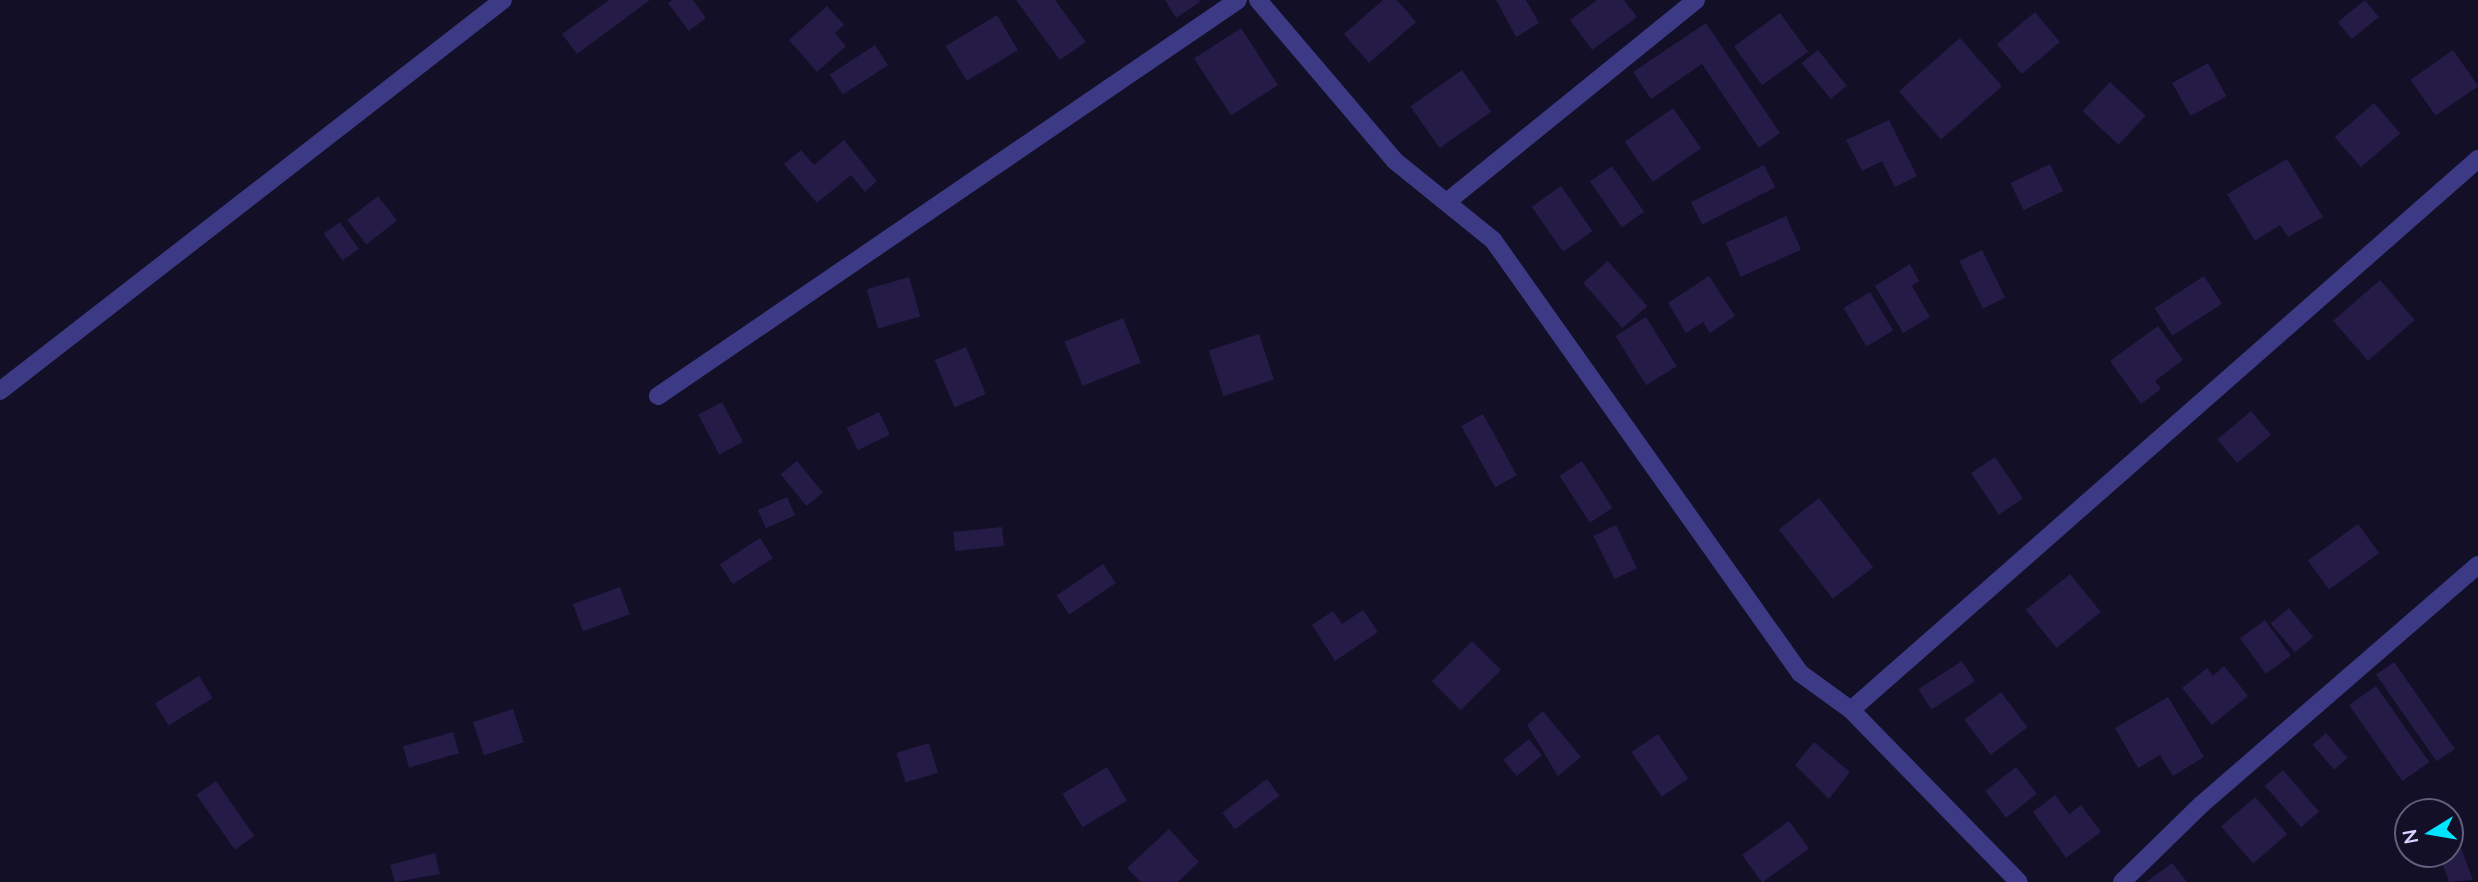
<!DOCTYPE html>
<style>
body{margin:0}
#map{position:relative;width:2478px;height:882px;overflow:hidden;background:#130f26;font-family:Lato,sans-serif}
div>[style]{position:absolute}
.building>*{inset:0;background:#241b47;transform-origin:0 0}
.minor>*{height:18px;margin:-9px;padding:0 9px;transform-origin:9px;border-radius:9px;background:#3d3a85}
span{translate:-50% -50%;white-space:nowrap;text-align:center;line-height:1.15;-webkit-text-stroke:5px #130f26;paint-order:stroke}
.north{position:absolute;left:2394px;top:798px;width:70px;height:70px;box-sizing:border-box;background:#130f26;border:2px solid #625e7d;border-radius:50%;rotate:259deg;font-size:19px;font-weight:700;line-height:28px;text-align:center;color:#d9d4ff}
.north::after{content:'';display:block;margin:auto;width:24px;height:32px;background:#00e5ff;clip-path:polygon(50% 0,100% 100%,50% 72%,0 100%)}
</style>
<div id="map">
<div class="building">
<i style="clip-path:polygon(609px 0,650px 0,577px 54px,562px 34px)"></i>
<i style="clip-path:polygon(672px 0,693px 0,706px 18px,689px 31px,668px 3px)"></i>
<i style="clip-path:polygon(1016px 0,1055px 0,1086px 42px,1060px 60px)"></i>
<i style="clip-path:polygon(1165px 0,1199px 0,1200px 2px,1176px 18px)"></i>
<i style="clip-path:polygon(1383px 0,1397px 0,1416px 22px,1369px 63px,1344px 34px)"></i>
<i style="clip-path:polygon(1496px 0,1526px 0,1539px 23px,1516px 37px)"></i>
<i style="clip-path:polygon(1597px 0,1624px 0,1637px 17px,1592px 50px,1570px 20px)"></i>
<i style="left:2365px;top:0;width:22px;height:35px;rotate:51deg"></i>
<i style="clip-path:polygon(827px 6px,844px 25px,835px 33px,846px 46px,817px 72px,789px 40px)"></i>
<i style="left:2035px;top:12px;width:39px;height:50px;rotate:50deg"></i>
<i style="left:1780px;top:13px;width:48px;height:57px;rotate:54deg"></i>
<i style="left:997px;top:15px;width:41px;height:60px;rotate:59deg"></i>
<i style="clip-path:polygon(1706px 23px,1780px 133px,1759px 148px,1702px 64px,1651px 99px,1633px 72px)"></i>
<i style="left:1241px;top:28px;width:68px;height:56px;rotate:57deg"></i>
<i style="left:1960px;top:38px;width:64px;height:81px;rotate:49deg"></i>
<i style="left:875px;top:45px;width:24px;height:54px;rotate:57deg"></i>
<i style="left:1818px;top:50px;width:46px;height:21px;rotate:51deg"></i>
<i style="left:2453px;top:50px;width:44px;height:52px;rotate:55deg"></i>
<i style="left:2208px;top:63px;width:38px;height:41px;rotate:61deg"></i>
<i style="left:1462px;top:70px;width:51px;height:63px;rotate:55deg"></i>
<i style="left:2110px;top:82px;width:49px;height:40px;rotate:43deg"></i>
<i style="left:2374px;top:103px;width:40px;height:52px;rotate:49deg"></i>
<i style="left:1673px;top:108px;width:49px;height:59px;rotate:55deg"></i>
<i style="clip-path:polygon(1889px 120px,1917px 176px,1895px 187px,1882px 161px,1862px 171px,1846px 140px)"></i>
<i style="clip-path:polygon(844px 140px,877px 181px,865px 192px,851px 175px,817px 203px,784px 164px,801px 150px,814px 165px)"></i>
<i style="clip-path:polygon(2287px 159px,2323px 217px,2288px 237px,2280px 225px,2255px 241px,2227px 194px)"></i>
<i style="left:2050px;top:164px;width:30px;height:44px;rotate:64deg"></i>
<i style="left:1764px;top:165px;width:25px;height:82px;rotate:63deg"></i>
<i style="left:1612px;top:166px;width:56px;height:27px;rotate:55deg"></i>
<i style="left:1561px;top:186px;width:55px;height:36px;rotate:55deg"></i>
<i style="left:378px;top:196px;width:31px;height:39px;rotate:52deg"></i>
<i style="left:1786px;top:216px;width:37px;height:66px;rotate:66deg"></i>
<i style="left:340px;top:222px;width:33px;height:20px;rotate:55deg"></i>
<i style="left:1982px;top:250px;width:53px;height:25px;rotate:64deg"></i>
<i style="left:1608px;top:261px;width:60px;height:33px;rotate:49deg"></i>
<i style="clip-path:polygon(1910px 264px,1919px 281px,1912px 286px,1930px 317px,1903px 333px,1875px 286px)"></i>
<i style="clip-path:polygon(1709px 276px,1735px 316px,1710px 333px,1703px 322px,1686px 333px,1668px 303px)"></i>
<i style="left:2204px;top:276px;width:33px;height:59px;rotate:57deg"></i>
<i style="left:909px;top:277px;width:41px;height:44px;rotate:74deg"></i>
<i style="left:2380px;top:280px;width:53px;height:62px;rotate:49deg"></i>
<i style="left:1870px;top:292px;width:45px;height:31px;rotate:59deg"></i>
<i style="left:1646px;top:317px;width:58px;height:36px;rotate:58deg"></i>
<i style="left:1123px;top:318px;width:48px;height:63px;rotate:68deg"></i>
<i style="clip-path:polygon(2158px 326px,2183px 360px,2155px 381px,2161px 389px,2141px 404px,2110px 361px)"></i>
<i style="left:1259px;top:334px;width:48px;height:53px;rotate:72deg"></i>
<i style="left:966px;top:347px;width:51px;height:34px;rotate:67deg"></i>
<i style="left:722px;top:402px;width:45px;height:27px;rotate:62deg"></i>
<i style="left:2251px;top:411px;width:31px;height:44px;rotate:50deg"></i>
<i style="left:879px;top:412px;width:25px;height:36px;rotate:64deg"></i>
<i style="left:1483px;top:414px;width:70px;height:25px;rotate:61deg"></i>
<i style="left:1995px;top:457px;width:50px;height:29px;rotate:56deg"></i>
<i style="left:797px;top:461px;width:41px;height:21px;rotate:51deg"></i>
<i style="left:1582px;top:461px;width:56px;height:27px;rotate:57deg"></i>
<i style="left:787px;top:497px;width:20px;height:32px;rotate:66deg"></i>
<i style="left:1819px;top:498px;width:88px;height:51px;rotate:52deg"></i>
<i style="left:2358px;top:524px;width:36px;height:62px;rotate:54deg"></i>
<i style="left:1616px;top:525px;width:48px;height:25px;rotate:64deg"></i>
<i style="left:1002px;top:527px;width:19px;height:49px;rotate:84deg"></i>
<i style="left:760px;top:538px;width:24px;height:48px;rotate:57deg"></i>
<i style="left:1103px;top:564px;width:23px;height:56px;rotate:56deg"></i>
<i style="left:2070px;top:574px;width:49px;height:57px;rotate:51deg"></i>
<i style="left:620px;top:587px;width:29px;height:50px;rotate:70deg"></i>
<i style="left:2289px;top:608px;width:38px;height:24px;rotate:50deg"></i>
<i style="clip-path:polygon(1363px 610px,1378px 632px,1335px 661px,1312px 625px,1333px 611px,1342px 624px)"></i>
<i style="left:2265px;top:620px;width:44px;height:31px;rotate:54deg"></i>
<i style="left:1472px;top:641px;width:41px;height:57px;rotate:45deg"></i>
<i style="left:1962px;top:661px;width:24px;height:52px;rotate:57deg"></i>
<i style="left:2394px;top:662px;width:106px;height:22px;rotate:55deg"></i>
<i style="clip-path:polygon(2224px 666px,2248px 696px,2212px 725px,2182px 688px,2207px 668px,2213px 676px)"></i>
<i style="left:199px;top:676px;width:26px;height:52px;rotate:58deg"></i>
<i style="left:2376px;top:686px;width:93px;height:33px;rotate:55deg"></i>
<i style="left:2001px;top:692px;width:44px;height:46px;rotate:53deg"></i>
<i style="clip-path:polygon(2168px 697px,2204px 757px,2173px 776px,2160px 755px,2138px 768px,2115px 728px)"></i>
<i style="left:513px;top:709px;width:35px;height:42px;rotate:72deg"></i>
<i style="clip-path:polygon(1543px 711px,1581px 757px,1558px 776px,1527px 725px)"></i>
<i style="left:453px;top:732px;width:22px;height:52px;rotate:74deg"></i>
<i style="left:2326px;top:733px;width:33px;height:18px;rotate:49deg"></i>
<i style="left:1658px;top:734px;width:54px;height:32px;rotate:56deg"></i>
<i style="left:1529px;top:739px;width:21px;height:33px;rotate:51deg"></i>
<i style="clip-path:polygon(1814px 742px,1850px 772px,1829px 799px,1795px 765px)"></i>
<i style="left:929px;top:743px;width:31px;height:34px;rotate:73deg"></i>
<i style="left:1107px;top:767px;width:39px;height:52px;rotate:59deg"></i>
<i style="left:2016px;top:767px;width:34px;height:39px;rotate:52deg"></i>
<i style="left:2283px;top:770px;width:55px;height:24px;rotate:49deg"></i>
<i style="left:1267px;top:779px;width:21px;height:56px;rotate:53deg"></i>
<i style="left:216px;top:781px;width:67px;height:24px;rotate:55deg"></i>
<i style="clip-path:polygon(2055px 795px,2069px 814px,2081px 805px,2101px 832px,2066px 858px,2033px 812px)"></i>
<i style="left:2255px;top:797px;width:49px;height:45px;rotate:49deg"></i>
<i style="left:1789px;top:821px;width:34px;height:58px;rotate:54deg"></i>
<i style="clip-path:polygon(1169px 829px,1199px 862px,1178px 882px,1141px 882px,1127px 868px)"></i>
<i style="clip-path:polygon(2459px 842px,2473px 880px,2449px 882px,2439px 854px,2450px 854px,2450px 845px)"></i>
<i style="clip-path:polygon(435px 853px,440px 874px,395px 882px,390px 865px)"></i>
<i style="clip-path:polygon(2172px 863px,2187px 882px,2146px 882px)"></i>
</div>
<div class="minor">
<i style="left:1258px;top:0;width:211px;rotate:49.6deg"></i>
<i style="left:1395px;top:161px;width:126px;rotate:38.9deg"></i>
<i style="left:1493px;top:240px;width:531px;rotate:54.66deg"></i>
<i style="left:1800px;top:673px;width:63px;rotate:36deg"></i>
<i style="left:1851px;top:710px;width:240px;rotate:45.7deg"></i>
<i style="left:1448px;top:201px;width:319px;rotate:-39deg"></i>
<i style="left:0;top:391px;width:637px;rotate:-37.86deg"></i>
<i style="left:658px;top:396px;width:702px;rotate:-34.32deg"></i>
<i style="left:1851px;top:710px;width:835px;rotate:-41.31deg"></i>
<i style="left:2122px;top:882px;width:112px;rotate:-44.3deg"></i>
<i style="left:2202px;top:804px;width:365px;rotate:-40.9deg"></i>
</div>
<div class="north">N</div>
</div>
